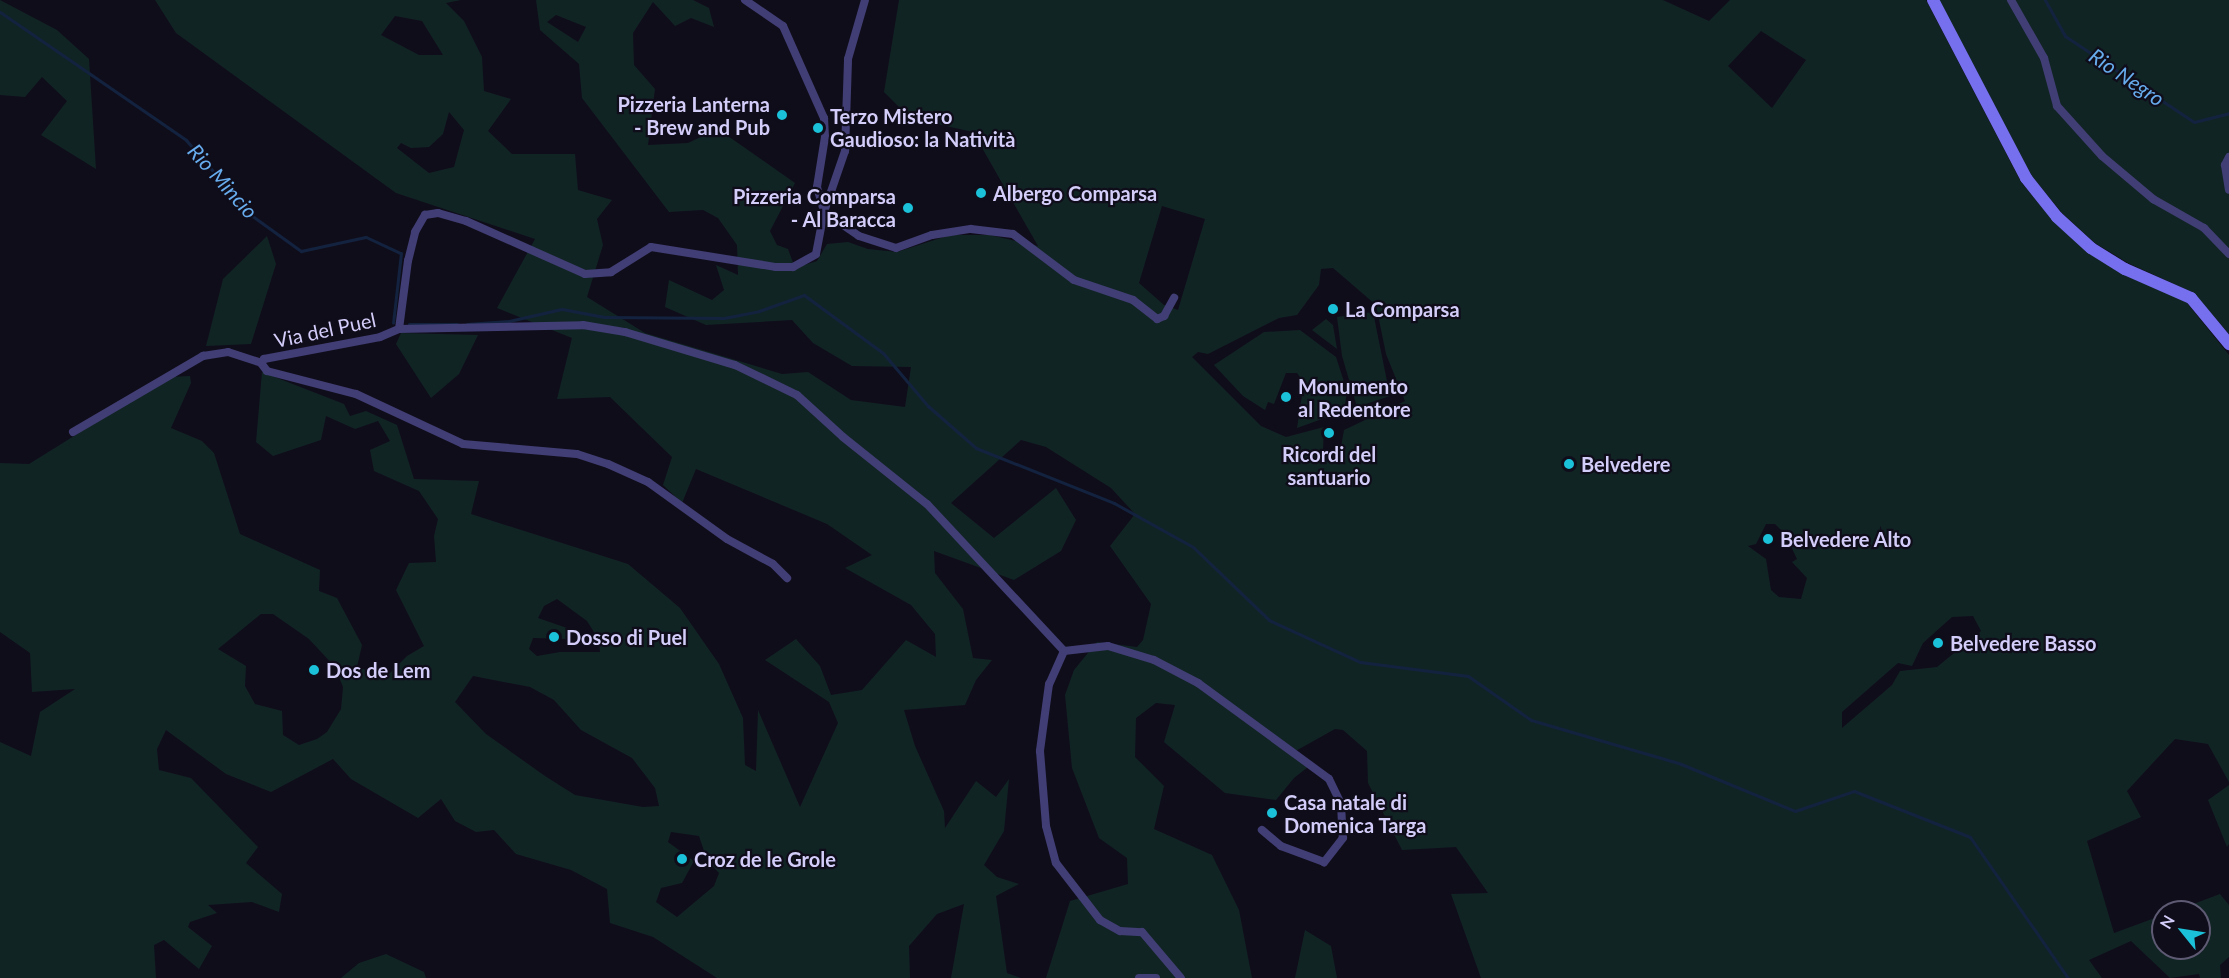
<!DOCTYPE html>
<meta charset="utf-8">
<style>
body{margin:0}
#map{position:relative;width:2229px;height:978px;overflow:hidden;background:#100d1b;font-family:Lato,sans-serif}
div>[style]{position:absolute}
.green>*{inset:0;background:#112424}
.stream>*{height:3px;margin:-1.5px;padding:0 1.5px;transform-origin:1.5px;border-radius:1.5px;background:#13233f}
.minor>*{height:8px;margin:-4px;padding:0 4px;transform-origin:4px;border-radius:4px;background:#413e75}
.secondary>*{height:12px;margin:-6px;padding:0 6px;transform-origin:6px;border-radius:6px;background:#766fee}
.dots>*{width:16px;height:16px;translate:-50% -50%;box-sizing:border-box;border:3px solid #100d1b;border-radius:50%}
span{translate:-50% -50%;white-space:nowrap;text-align:center;line-height:1.15;-webkit-text-stroke:4.5px #100d1b;paint-order:stroke}
.poi-label{font-size:20px;color:#d3cdf9;font-weight:700}
.right{translate:-100% -50%;text-align:right}
.left{translate:0 -50%;text-align:left}
.street-label{font-size:20px;color:#d3cdf9}
.water-label{font-size:21px;color:#67aced;font-style:italic}
.north{position:absolute;left:2151px;top:900px;width:60px;height:60px;box-sizing:border-box;background:#100d1b;border:2px solid #5e5a74;border-radius:50%;rotate:300deg;font-size:16px;font-weight:700;line-height:24px;text-align:center;color:#d3cdf9}
.north::after{content:'';display:block;margin:auto;width:21px;height:27px;background:#1ac1d8;clip-path:polygon(50% 0,100% 100%,50% 72%,0 100%)}
</style>
<div id="map">
<div class="green">
<i style="clip-path:polygon(0 0,57px 30px,89px 59px,96px 169px,41px 135px,67px 101px,42px 77px,25px 97px,0 95px)"></i>
<i style="clip-path:polygon(evenodd,155px 0,461px 0,446px 3px,464px 21px,482px 57px,484px 91px,511px 99px,488px 131px,512px 154px,575px 154px,578px 190px,612px 200px,597px 219px,603px 245px,587px 297px,645px 333px,782px 374px,808px 372px,851px 400px,905px 407px,911px 367px,852px 366px,813px 343px,792px 320px,706px 325px,665px 307px,669px 280px,712px 300px,724px 290px,716px 265px,738px 275px,737px 245px,718px 218px,703px 210px,669px 212px,582px 98px,579px 64px,540px 30px,536px 0,693px 0,709px 8px,714px 27px,691px 18px,675px 26px,653px 2px,633px 33px,634px 65px,655px 89px,648px 145px,688px 143px,718px 129px,795px 183px,770px 231px,777px 245px,788px 249px,795px 268px,817px 261px,827px 244px,848px 242px,868px 249px,897px 252px,950px 235px,990px 235px,1038px 246px,973px 132px,910px 118px,884px 92px,899px 0,1663px 0,1709px 21px,1730px 0,1926px 0,2021px 182px,2053px 221px,2187px 303px,2229px 355px,2229px 782px,2208px 744px,2175px 739px,2127px 791px,2141px 817px,2087px 841px,2114px 933px,2163px 915px,2163px 948px,2199px 948px,2199px 912px,2172px 912px,2220px 894px,2229px 905px,2229px 957px,2220px 965px,2221px 978px,2200px 978px,2199px 974px,2170px 978px,2131px 941px,2089px 960px,2102px 978px,1481px 978px,1451px 894px,1488px 893px,1456px 847px,1402px 850px,1368px 783px,1367px 751px,1343px 730px,1335px 729px,1292px 753px,1308px 767px,1294px 778px,1276px 800px,1225px 793px,1164px 742px,1175px 705px,1156px 703px,1136px 718px,1135px 757px,1164px 786px,1154px 829px,1212px 855px,1239px 910px,1252px 978px,1046px 978px,1070px 901px,1128px 884px,1127px 858px,1099px 838px,1072px 768px,1065px 695px,1074px 670px,1097px 642px,1137px 647px,1143px 640px,1151px 604px,1110px 546px,1135px 514px,1111px 488px,1046px 447px,1021px 440px,951px 503px,994px 538px,1056px 488px,1076px 520px,1061px 551px,1014px 580px,934px 551px,935px 573px,963px 609px,973px 658px,992px 660px,976px 680px,965px 705px,904px 710px,915px 746px,944px 811px,945px 828px,976px 781px,996px 797px,1009px 779px,1004px 831px,984px 865px,997px 877px,1019px 884px,996px 896px,1007px 973px,1021px 978px,951px 978px,964px 904px,937px 914px,909px 946px,910px 978px,717px 978px,653px 937px,610px 923px,607px 889px,571px 870px,516px 854px,494px 830px,476px 832px,455px 821px,441px 799px,418px 818px,351px 779px,333px 759px,271px 792px,226px 774px,166px 730px,157px 749px,159px 770px,191px 778px,258px 847px,246px 863px,282px 894px,279px 912px,252px 902px,208px 905px,217px 913px,190px 922px,188px 927px,212px 946px,199px 969px,164px 940px,154px 945px,156px 978px,0 978px,0 742px,31px 756px,40px 712px,75px 689px,32px 692px,30px 653px,0 632px,0 463px,29px 464px,169px 377px,190px 376px,191px 383px,171px 428px,202px 441px,214px 453px,240px 534px,320px 570px,319px 591px,337px 598px,362px 645px,357px 667px,386px 677px,407px 656px,424px 646px,396px 590px,409px 563px,436px 562px,434px 536px,438px 519px,419px 491px,374px 471px,370px 450px,390px 441px,378px 421px,355px 429px,326px 416px,321px 440px,273px 456px,256px 442px,262px 372px,344px 404px,350px 416px,366px 411px,397px 425px,414px 479px,479px 481px,471px 514px,628px 564px,680px 608px,719px 664px,743px 718px,745px 765px,756px 771px,758px 710px,800px 807px,838px 723px,829px 702px,765px 660px,796px 639px,820px 666px,831px 695px,862px 690px,906px 640px,936px 657px,935px 634px,911px 605px,845px 568px,872px 555px,827px 524px,696px 469px,682px 503px,663px 485px,672px 457px,610px 397px,557px 399px,572px 338px,497px 308px,535px 239px,396px 193px,176px 33px,155px 0,556px 15px,586px 27px,578px 42px,547px 22px,556px 15px,155px 0,395px 16px,422px 21px,443px 55px,419px 55px,381px 35px,395px 16px,155px 0,1761px 31px,1806px 60px,1772px 108px,1728px 66px,1761px 31px,155px 0,449px 112px,464px 130px,454px 167px,429px 173px,397px 148px,401px 143px,411px 148px,429px 147px,443px 134px,449px 112px,155px 0,1162px 206px,1205px 219px,1178px 310px,1164px 305px,1139px 283px,1162px 206px,155px 0,1333px 268px,1376px 305px,1386px 354px,1405px 401px,1344px 430px,1340px 452px,1323px 450px,1324px 427px,1286px 437px,1261px 426px,1192px 357px,1198px 352px,1208px 354px,1279px 318px,1297px 315px,1319px 285px,1321px 269px,1333px 268px,155px 0,1766px 524px,1775px 524px,1785px 534px,1797px 559px,1792px 562px,1807px 578px,1801px 599px,1779px 597px,1771px 590px,1766px 559px,1748px 546px,1756px 544px,1766px 524px,155px 0,557px 599px,587px 621px,599px 640px,600px 652px,560px 652px,537px 656px,529px 649px,533px 638px,569px 639px,567px 628px,538px 618px,544px 606px,557px 599px,155px 0,261px 614px,273px 614px,309px 639px,335px 667px,343px 687px,341px 709px,327px 732px,317px 739px,299px 745px,283px 735px,282px 711px,255px 704px,245px 686px,246px 666px,218px 649px,261px 614px,155px 0,1973px 616px,1981px 631px,1937px 667px,1900px 671px,1892px 685px,1842px 728px,1842px 712px,1898px 663px,1912px 666px,1923px 643px,1952px 617px,1973px 616px,155px 0,473px 676px,530px 687px,554px 700px,581px 730px,632px 758px,655px 788px,659px 806px,643px 807px,575px 795px,545px 776px,486px 734px,455px 702px,473px 676px,155px 0,671px 832px,699px 836px,707px 860px,719px 873px,714px 886px,677px 917px,656px 902px,661px 888px,682px 883px,694px 861px,668px 842px,671px 832px)"></i>
<i style="clip-path:polygon(1939px 0,2229px 0,2229px 334px,2194px 293px,2128px 263px,2095px 243px,2062px 213px,2031px 175px)"></i>
<i style="clip-path:polygon(267px 236px,276px 264px,251px 344px,206px 346px,223px 279px)"></i>
<i style="clip-path:polygon(1373px 312px,1390px 396px,1357px 407px,1342px 356px,1337px 317px)"></i>
<i style="clip-path:polygon(1326px 319px,1333px 325px,1337px 349px,1312px 330px)"></i>
<i style="clip-path:polygon(1300px 330px,1336px 357px,1347px 391px,1345px 405px,1336px 414px,1297px 428px,1302px 395px,1297px 393px,1302px 380px,1297px 373px,1286px 373px,1274px 404px,1268px 402px,1265px 410px,1243px 396px,1214px 365px,1264px 332px)"></i>
<i style="clip-path:polygon(401px 333px,478px 335px,459px 374px,431px 398px,396px 344px)"></i>
<i style="clip-path:polygon(2229px 785px,2229px 844px,2227px 847px,2208px 800px)"></i>
<i style="clip-path:polygon(1305px 930px,1331px 946px,1337px 978px,1295px 978px)"></i>
<i style="clip-path:polygon(386px 954px,424px 972px,426px 978px,341px 978px,359px 963px)"></i>
</div>
<div class="stream">
<i style="left:2045px;top:0;width:41px;rotate:60.9deg"></i>
<i style="left:2065px;top:36px;width:155px;rotate:33.7deg"></i>
<i style="left:2194px;top:122px;width:36px;rotate:-14deg"></i>
<i style="left:0;top:12px;width:226px;rotate:34.5deg"></i>
<i style="left:186px;top:140px;width:99px;rotate:49.1deg"></i>
<i style="left:251px;top:215px;width:62px;rotate:35.8deg"></i>
<i style="left:301px;top:251px;width:66px;rotate:-12.2deg"></i>
<i style="left:366px;top:237px;width:38px;rotate:25deg"></i>
<i style="left:401px;top:253px;width:70px;rotate:96.5deg"></i>
<i style="left:409px;top:324px;width:48px"></i>
<i style="left:467px;top:324px;width:42px;rotate:-4.1deg"></i>
<i style="left:509px;top:321px;width:54px;rotate:-12.8deg"></i>
<i style="left:562px;top:309px;width:43px;rotate:10.8deg"></i>
<i style="left:604px;top:317px;width:120px;rotate:0.5deg"></i>
<i style="left:724px;top:318px;width:36px;rotate:-11deg"></i>
<i style="left:759px;top:311px;width:48px;rotate:-19.6deg"></i>
<i style="left:804px;top:295px;width:98px;rotate:36.3deg"></i>
<i style="left:883px;top:353px;width:70px;rotate:49.7deg"></i>
<i style="left:928px;top:406px;width:64px;rotate:41.2deg"></i>
<i style="left:976px;top:448px;width:149px;rotate:21.7deg"></i>
<i style="left:1114px;top:503px;width:90px;rotate:29.1deg"></i>
<i style="left:1193px;top:547px;width:105px;rotate:43.8deg"></i>
<i style="left:1269px;top:620px;width:100px;rotate:24.8deg"></i>
<i style="left:1360px;top:662px;width:109px;rotate:7.4deg"></i>
<i style="left:1468px;top:676px;width:77px;rotate:34.9deg"></i>
<i style="left:1531px;top:720px;width:156px;rotate:16.3deg"></i>
<i style="left:1681px;top:764px;width:123px;rotate:22.4deg"></i>
<i style="left:1795px;top:811px;width:62px;rotate:-18.7deg"></i>
<i style="left:1854px;top:791px;width:125px;rotate:21.6deg"></i>
<i style="left:1970px;top:837px;width:172px;rotate:55.2deg"></i>
</div>
<div class="minor">
<i style="left:745px;top:0;width:46px;rotate:34.4deg"></i>
<i style="left:783px;top:26px;width:101px;rotate:66deg"></i>
<i style="left:824px;top:118px;width:19px;rotate:87deg"></i>
<i style="left:825px;top:137px;width:51px;rotate:99.1deg"></i>
<i style="left:817px;top:187px;width:26px;rotate:74deg"></i>
<i style="left:824px;top:212px;width:42px;rotate:34.4deg"></i>
<i style="left:859px;top:236px;width:39px;rotate:18deg"></i>
<i style="left:896px;top:248px;width:38px;rotate:-20deg"></i>
<i style="left:932px;top:235px;width:39px;rotate:-9deg"></i>
<i style="left:971px;top:229px;width:42px;rotate:6.8deg"></i>
<i style="left:1013px;top:234px;width:76px;rotate:37deg"></i>
<i style="left:1074px;top:280px;width:62px;rotate:18.7deg"></i>
<i style="left:1133px;top:300px;width:31px;rotate:38deg"></i>
<i style="left:1157px;top:319px;width:8px;rotate:-23deg"></i>
<i style="left:1164px;top:316px;width:21px;rotate:-61deg"></i>
<i style="left:2011px;top:0;width:67px;rotate:60.4deg"></i>
<i style="left:2044px;top:58px;width:50px;rotate:74.8deg"></i>
<i style="left:2057px;top:106px;width:67px;rotate:48deg"></i>
<i style="left:2102px;top:156px;width:67px;rotate:40.1deg"></i>
<i style="left:2153px;top:199px;width:59px;rotate:29.6deg"></i>
<i style="left:2204px;top:228px;width:36px;rotate:46deg"></i>
<i style="left:2229px;top:157px;width:9px;rotate:117deg"></i>
<i style="left:2225px;top:165px;width:25px;rotate:81deg"></i>
<i style="left:399px;top:329px;width:69px;rotate:-82.5deg"></i>
<i style="left:408px;top:261px;width:30px;rotate:-76deg"></i>
<i style="left:415px;top:232px;width:20px;rotate:-60deg"></i>
<i style="left:425px;top:215px;width:13px;rotate:-9deg"></i>
<i style="left:438px;top:213px;width:29px;rotate:16deg"></i>
<i style="left:466px;top:221px;width:130px;rotate:24deg"></i>
<i style="left:585px;top:274px;width:26px;rotate:-4deg"></i>
<i style="left:611px;top:272px;width:47px;rotate:-32deg"></i>
<i style="left:651px;top:247px;width:127px;rotate:9.1deg"></i>
<i style="left:776px;top:267px;width:17px"></i>
<i style="left:793px;top:267px;width:26px;rotate:-29deg"></i>
<i style="left:816px;top:254px;width:43px;rotate:-79.2deg"></i>
<i style="left:824px;top:212px;width:65px;rotate:-71deg"></i>
<i style="left:845px;top:151px;width:92px;rotate:-88.1deg"></i>
<i style="left:848px;top:59px;width:61px;rotate:-73.9deg"></i>
<i style="left:261px;top:363px;width:5px;rotate:-53deg"></i>
<i style="left:264px;top:359px;width:118px;rotate:-10.7deg"></i>
<i style="left:380px;top:337px;width:21px;rotate:-23deg"></i>
<i style="left:399px;top:329px;width:184px;rotate:-1.2deg"></i>
<i style="left:583px;top:325px;width:43px;rotate:9.5deg"></i>
<i style="left:625px;top:332px;width:115px;rotate:16.7deg"></i>
<i style="left:735px;top:365px;width:69px;rotate:25.8deg"></i>
<i style="left:797px;top:395px;width:62px;rotate:42.4deg"></i>
<i style="left:843px;top:437px;width:107px;rotate:38.6deg"></i>
<i style="left:927px;top:504px;width:201px;rotate:47deg"></i>
<i style="left:261px;top:363px;width:10px;rotate:53deg"></i>
<i style="left:267px;top:371px;width:92px;rotate:14.5deg"></i>
<i style="left:356px;top:394px;width:118px;rotate:25deg"></i>
<i style="left:463px;top:444px;width:114px;rotate:5deg"></i>
<i style="left:577px;top:454px;width:33px;rotate:18deg"></i>
<i style="left:608px;top:464px;width:44px;rotate:24.2deg"></i>
<i style="left:648px;top:482px;width:97px;rotate:35.8deg"></i>
<i style="left:727px;top:539px;width:52px;rotate:28.5deg"></i>
<i style="left:773px;top:564px;width:20px;rotate:45deg"></i>
<i style="left:73px;top:432px;width:151px;rotate:-30.3deg"></i>
<i style="left:203px;top:356px;width:25px;rotate:-9deg"></i>
<i style="left:228px;top:352px;width:35px;rotate:18deg"></i>
<i style="left:1064px;top:651px;width:44px;rotate:-6.5deg"></i>
<i style="left:1108px;top:646px;width:48px;rotate:16.9deg"></i>
<i style="left:1154px;top:660px;width:50px;rotate:27.6deg"></i>
<i style="left:1198px;top:683px;width:162px;rotate:36.2deg"></i>
<i style="left:1329px;top:779px;width:28px;rotate:64deg"></i>
<i style="left:1341px;top:804px;width:34px;rotate:87deg"></i>
<i style="left:1343px;top:838px;width:31px;rotate:128deg"></i>
<i style="left:1324px;top:862px;width:46px;rotate:-159.6deg"></i>
<i style="left:1281px;top:846px;width:25px;rotate:-140deg"></i>
<i style="left:1064px;top:651px;width:36px;rotate:114deg"></i>
<i style="left:1049px;top:684px;width:68px;rotate:97.7deg"></i>
<i style="left:1040px;top:751px;width:75px;rotate:85.4deg"></i>
<i style="left:1046px;top:826px;width:38px;rotate:75deg"></i>
<i style="left:1056px;top:863px;width:72px;rotate:52.3deg"></i>
<i style="left:1100px;top:920px;width:23px;rotate:29deg"></i>
<i style="left:1120px;top:931px;width:22px;rotate:3deg"></i>
<i style="left:1142px;top:932px;width:60px;rotate:49.7deg"></i>
<i style="left:1139px;top:978px;width:17px"></i>
</div>
<div class="secondary">
<i style="left:1933px;top:0;width:201px;rotate:62.4deg"></i>
<i style="left:2026px;top:178px;width:50px;rotate:51.5deg"></i>
<i style="left:2057px;top:217px;width:46px;rotate:42.4deg"></i>
<i style="left:2091px;top:248px;width:40px;rotate:32deg"></i>
<i style="left:2125px;top:269px;width:72px;rotate:23.7deg"></i>
<i style="left:2191px;top:298px;width:60px;rotate:50.4deg"></i>
</div>
<div class="dots">
<i style="left:782px;top:115px;background:#1ac1d8"></i>
<i style="left:818px;top:128px;background:#1ac1d8"></i>
<i style="left:981px;top:193px;background:#1ac1d8"></i>
<i style="left:908px;top:208px;background:#1ac1d8"></i>
<i style="left:1333px;top:309px;background:#1ac1d8"></i>
<i style="left:1286px;top:397px;background:#1ac1d8"></i>
<i style="left:1329px;top:433px;background:#1ac1d8"></i>
<i style="left:1569px;top:464px;background:#1ac1d8"></i>
<i style="left:1768px;top:539px;background:#1ac1d8"></i>
<i style="left:554px;top:637px;background:#1ac1d8"></i>
<i style="left:1938px;top:643px;background:#1ac1d8"></i>
<i style="left:314px;top:670px;background:#1ac1d8"></i>
<i style="left:1272px;top:813px;background:#1ac1d8"></i>
<i style="left:682px;top:859px;background:#1ac1d8"></i>
</div>
<div class="poi-label">
<span class="right" style="left:770px;top:116px">Pizzeria Lanterna<br>- Brew and Pub</span>
<span class="left" style="left:830px;top:128px">Terzo Mistero<br>Gaudioso: la Natività</span>
<span class="left" style="left:993px;top:193px">Albergo Comparsa</span>
<span class="right" style="left:896px;top:208px">Pizzeria Comparsa<br>- Al Baracca</span>
<span class="left" style="left:1345px;top:309px">La Comparsa</span>
<span class="left" style="left:1298px;top:398px">Monumento<br>al Redentore</span>
<span style="left:1329px;top:466px">Ricordi del<br>santuario</span>
<span class="left" style="left:1581px;top:464px">Belvedere</span>
<span class="left" style="left:1780px;top:539px">Belvedere Alto</span>
<span class="left" style="left:566px;top:637px">Dosso di Puel</span>
<span class="left" style="left:1950px;top:643px">Belvedere Basso</span>
<span class="left" style="left:326px;top:670px">Dos de Lem</span>
<span class="left" style="left:1284px;top:814px">Casa natale di<br>Domenica Targa</span>
<span class="left" style="left:694px;top:859px">Croz de le Grole</span>
</div>
<div class="street-label">
<span style="left:325px;top:330px;rotate:-12deg">Via del Puel</span>
</div>
<div class="water-label">
<span style="left:2127px;top:77px;rotate:34deg">Rio Negro</span>
<span style="left:223px;top:181px;rotate:48deg">Rio Mincio</span>
</div>
<div class="north">N</div>
</div>
